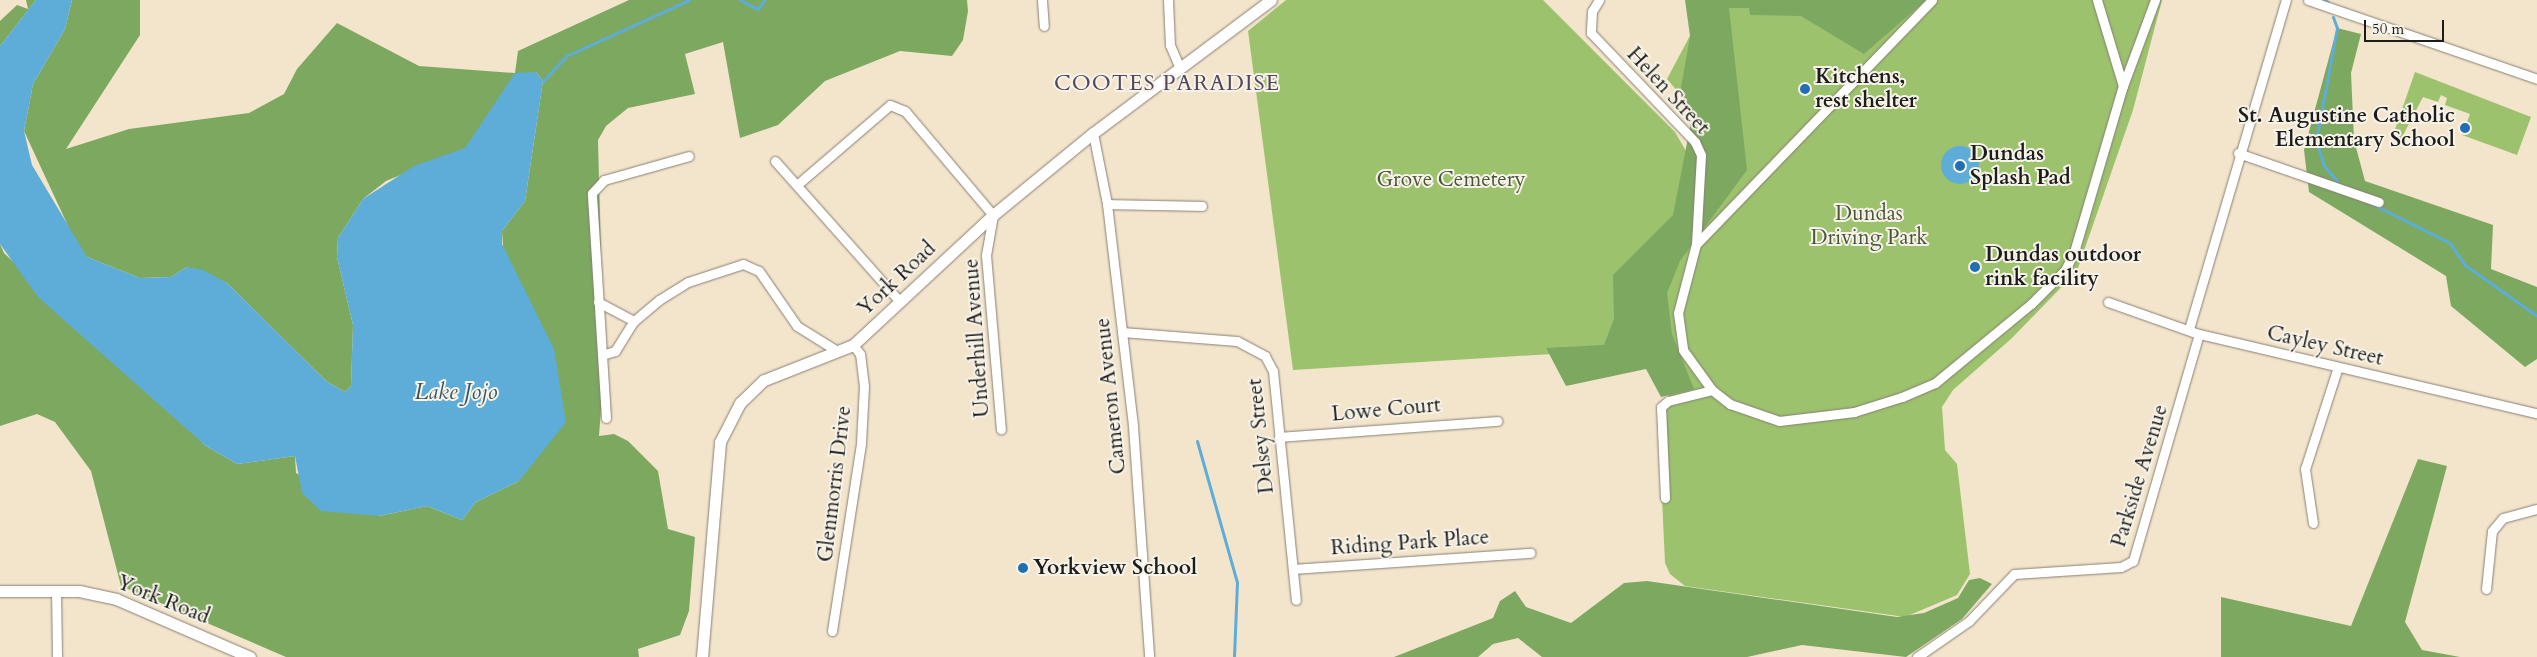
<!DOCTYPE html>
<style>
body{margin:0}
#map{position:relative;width:2537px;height:657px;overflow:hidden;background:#f3e4cc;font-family:Cardo,serif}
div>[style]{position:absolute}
.green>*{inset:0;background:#9cc26d}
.forest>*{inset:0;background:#7da860}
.water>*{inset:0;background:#5eadd8}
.round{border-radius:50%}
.stream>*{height:3px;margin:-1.5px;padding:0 1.5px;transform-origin:1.5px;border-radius:1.5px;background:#5eadd8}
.roads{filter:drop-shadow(0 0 1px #888074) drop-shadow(0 0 1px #888074)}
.minor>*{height:9px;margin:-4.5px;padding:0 4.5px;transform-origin:4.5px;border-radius:4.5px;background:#fff}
.tertiary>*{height:11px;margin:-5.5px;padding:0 5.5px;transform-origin:5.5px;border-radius:5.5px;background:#fff}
.dots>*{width:14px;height:14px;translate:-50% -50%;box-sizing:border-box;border:2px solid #f7f3e8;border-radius:50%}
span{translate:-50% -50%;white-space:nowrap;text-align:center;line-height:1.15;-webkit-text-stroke:4px #f7f3e8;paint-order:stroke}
.poi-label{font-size:21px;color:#1c1c1c;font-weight:700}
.left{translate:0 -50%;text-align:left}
.right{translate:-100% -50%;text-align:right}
.street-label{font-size:21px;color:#1c1c1c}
.park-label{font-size:21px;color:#495638}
.neighbourhood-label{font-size:22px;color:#53475b;letter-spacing:1px}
.water-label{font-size:22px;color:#365667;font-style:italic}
.scale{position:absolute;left:2364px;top:20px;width:80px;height:22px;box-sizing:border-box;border:2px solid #1c1c1c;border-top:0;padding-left:6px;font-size:15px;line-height:18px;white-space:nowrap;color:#1c1c1c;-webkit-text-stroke:4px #f7f3e8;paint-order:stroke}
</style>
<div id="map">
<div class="green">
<i style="clip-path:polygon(1286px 0,1543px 0,1675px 132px,1698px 172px,1703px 121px,1667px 79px,1709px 0,2162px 0,2133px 110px,2077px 271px,2012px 338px,1953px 390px,1942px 407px,1945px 450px,1957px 464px,1970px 574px,1957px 595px,1905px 617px,1685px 586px,1670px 574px,1665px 563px,1658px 411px,1668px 400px,1672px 365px,1615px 350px,1293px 370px,1248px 31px)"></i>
<i style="clip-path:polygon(2415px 72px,2531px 117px,2517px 155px,2462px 135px,2470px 114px,2445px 105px,2447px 98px,2441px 95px,2438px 102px,2423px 97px,2400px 141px,2392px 138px)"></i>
</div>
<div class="forest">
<i style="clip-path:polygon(26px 0,36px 0,0 46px,0 21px,17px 5px,28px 9px)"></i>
<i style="clip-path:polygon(72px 0,140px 0,140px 35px,66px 149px,129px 129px,249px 113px,284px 94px,297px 69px,337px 23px,419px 66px,515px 73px,518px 51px,629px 0,967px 0,968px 11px,963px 40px,952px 56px,900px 51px,825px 81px,778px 125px,740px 138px,723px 42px,685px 54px,695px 94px,628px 108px,606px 126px,598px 140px,604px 370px,599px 436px,614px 434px,628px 441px,658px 471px,668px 529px,695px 537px,689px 611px,680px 635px,638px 649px,639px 657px,286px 657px,121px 586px,91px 471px,55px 422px,37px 414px,0 426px,0 244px,4px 253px,206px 446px,237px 464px,295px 456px,296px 473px,379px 516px,427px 506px,462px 520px,476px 502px,519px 481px,502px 231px,525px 201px,543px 81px,536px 72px,466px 148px,386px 181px,363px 199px,338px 238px,337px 257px,353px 325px,351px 386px,345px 392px,326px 381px,227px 283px,187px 267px,171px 277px,140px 278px,87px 257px,76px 243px,24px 131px,33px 84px,65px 29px)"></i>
<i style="clip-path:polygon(1685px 0,1926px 0,1864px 54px,1801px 16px,1750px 15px,1749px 8px,1729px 8px,1747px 170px,1680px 261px,1667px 293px,1672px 334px,1694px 389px,1661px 397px,1646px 369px,1566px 386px,1546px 348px,1604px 345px,1614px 319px,1613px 275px,1673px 215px,1692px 117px,1681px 88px,1690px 36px)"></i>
<i style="clip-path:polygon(2337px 28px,2361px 34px,2351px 73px,2354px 140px,2365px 181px,2493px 225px,2491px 269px,2537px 287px,2537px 359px,2525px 367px,2451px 306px,2446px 276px,2309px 192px,2304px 150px)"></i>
<i style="clip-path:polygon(2418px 459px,2447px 466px,2405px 622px,2422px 650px,2460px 657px,2221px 657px,2221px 597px,2351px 626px)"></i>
<i style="clip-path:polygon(1980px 578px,1992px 584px,1962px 619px,1906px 657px,1802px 645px,1747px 657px,1542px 657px,1518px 638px,1493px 644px,1478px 657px,1394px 657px,1493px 618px,1500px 601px,1515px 591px,1526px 607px,1571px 623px,1624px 583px,1647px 581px,1897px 617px,1924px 613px,1958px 598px,1969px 580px)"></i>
</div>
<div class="water">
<i style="clip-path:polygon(36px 0,72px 0,65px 29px,33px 84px,24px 131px,32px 165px,87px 257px,140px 278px,171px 277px,187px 267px,203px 270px,227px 283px,326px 381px,345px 392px,351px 386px,353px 325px,337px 257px,338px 238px,363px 199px,414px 166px,465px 148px,515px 73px,536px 72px,543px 81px,525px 201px,502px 231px,502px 244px,554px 349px,566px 422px,519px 481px,476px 502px,462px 520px,427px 506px,379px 516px,321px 511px,302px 493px,295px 456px,237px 464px,206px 446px,38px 297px,0 244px,0 46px)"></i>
<i class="round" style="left:1941px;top:146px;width:38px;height:38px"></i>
</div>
<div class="stream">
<i style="left:740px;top:0;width:20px;rotate:27deg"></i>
<i style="left:758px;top:9px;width:11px;rotate:-56deg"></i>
<i style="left:2324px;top:0;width:4px;rotate:27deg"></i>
<i style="left:2333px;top:17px;width:12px;rotate:70deg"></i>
<i style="left:2337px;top:28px;width:114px;rotate:100.6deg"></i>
<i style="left:2316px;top:140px;width:27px;rotate:73deg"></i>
<i style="left:2324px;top:166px;width:20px;rotate:49deg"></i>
<i style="left:543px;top:81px;width:34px;rotate:-47deg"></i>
<i style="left:566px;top:56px;width:135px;rotate:-24.5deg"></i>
<i style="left:2372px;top:204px;width:87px;rotate:26.6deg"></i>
<i style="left:2450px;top:243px;width:27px;rotate:56deg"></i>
<i style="left:2465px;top:265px;width:88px;rotate:35.3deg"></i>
<i style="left:1197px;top:441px;width:147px;rotate:74.2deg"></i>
<i style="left:1237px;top:582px;width:75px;rotate:92.3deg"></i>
</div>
<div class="roads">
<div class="minor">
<i style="left:1042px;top:0;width:26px;rotate:86deg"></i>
<i style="left:1168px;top:0;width:45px;rotate:87.5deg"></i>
<i style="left:1170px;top:45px;width:26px;rotate:67deg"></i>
<i style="left:1599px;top:0;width:13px;rotate:122deg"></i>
<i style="left:1592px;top:11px;width:22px;rotate:93deg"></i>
<i style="left:1591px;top:33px;width:151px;rotate:46.3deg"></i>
<i style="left:1695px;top:142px;width:14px;rotate:65deg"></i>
<i style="left:1701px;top:155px;width:89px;rotate:93.2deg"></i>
<i style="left:1932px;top:0;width:339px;rotate:134deg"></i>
<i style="left:1696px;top:244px;width:71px;rotate:104.6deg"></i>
<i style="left:1678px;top:313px;width:37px;rotate:82deg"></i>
<i style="left:1683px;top:350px;width:49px;rotate:54.1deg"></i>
<i style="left:1712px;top:390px;width:23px;rotate:38deg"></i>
<i style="left:1730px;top:404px;width:52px;rotate:19.1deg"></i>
<i style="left:1779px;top:421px;width:76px;rotate:-6.8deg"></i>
<i style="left:1854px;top:412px;width:50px;rotate:-17.4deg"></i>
<i style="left:1902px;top:397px;width:36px;rotate:-23deg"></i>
<i style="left:1935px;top:383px;width:124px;rotate:-39.5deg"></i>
<i style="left:2031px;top:304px;width:48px;rotate:-45deg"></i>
<i style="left:2065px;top:270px;width:20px;rotate:-63deg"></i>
<i style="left:2074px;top:252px;width:173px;rotate:-73.6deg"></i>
<i style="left:2123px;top:86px;width:92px;rotate:-69.6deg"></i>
<i style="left:2097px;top:0;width:90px;rotate:73.2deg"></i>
<i style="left:2308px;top:0;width:242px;rotate:19deg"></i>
<i style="left:1093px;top:133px;width:72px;rotate:78.8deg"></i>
<i style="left:1107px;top:204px;width:224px;rotate:83.3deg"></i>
<i style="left:1133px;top:426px;width:232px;rotate:86deg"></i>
<i style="left:2238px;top:153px;width:149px;rotate:19.2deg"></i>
<i style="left:775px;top:161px;width:188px;rotate:48.4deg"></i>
<i style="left:798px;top:184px;width:121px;rotate:-40.7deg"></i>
<i style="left:890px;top:105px;width:16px;rotate:22deg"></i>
<i style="left:905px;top:111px;width:136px;rotate:49.8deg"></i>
<i style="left:993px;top:215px;width:41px;rotate:99.9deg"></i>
<i style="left:986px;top:255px;width:175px;rotate:85.1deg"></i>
<i style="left:1107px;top:204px;width:95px;rotate:1.2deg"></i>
<i style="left:598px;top:302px;width:41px;rotate:27.8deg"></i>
<i style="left:2108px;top:302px;width:96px;rotate:19.4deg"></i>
<i style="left:2199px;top:334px;width:347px;rotate:13.2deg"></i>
<i style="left:2189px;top:329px;width:343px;rotate:-73.6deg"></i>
<i style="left:1122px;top:332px;width:115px;rotate:4.5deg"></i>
<i style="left:1237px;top:341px;width:32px;rotate:28deg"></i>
<i style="left:1265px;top:356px;width:17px;rotate:62deg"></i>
<i style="left:1273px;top:371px;width:230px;rotate:84.3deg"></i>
<i style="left:602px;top:355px;width:14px;rotate:-17deg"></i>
<i style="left:615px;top:351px;width:36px;rotate:-58deg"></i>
<i style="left:634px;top:321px;width:33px;rotate:-40deg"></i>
<i style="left:659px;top:300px;width:34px;rotate:-32deg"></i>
<i style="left:688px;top:282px;width:58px;rotate:-18.1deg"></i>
<i style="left:743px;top:264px;width:17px;rotate:24deg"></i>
<i style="left:759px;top:271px;width:67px;rotate:55.4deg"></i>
<i style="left:797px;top:326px;width:47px;rotate:32deg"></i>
<i style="left:606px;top:418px;width:225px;rotate:-93.6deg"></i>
<i style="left:592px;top:193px;width:18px;rotate:-47deg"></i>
<i style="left:604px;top:180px;width:88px;rotate:-15.8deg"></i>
<i style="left:1279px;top:437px;width:219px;rotate:-4.2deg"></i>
<i style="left:1665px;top:498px;width:91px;rotate:-92.5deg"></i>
<i style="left:1661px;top:407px;width:9px;rotate:-41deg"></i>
<i style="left:1668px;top:401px;width:45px;rotate:-14deg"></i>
<i style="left:2313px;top:523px;width:55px;rotate:-98.4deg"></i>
<i style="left:2305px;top:469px;width:107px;rotate:-72.1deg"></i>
<i style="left:1293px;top:569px;width:238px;rotate:-3.9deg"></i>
<i style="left:2486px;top:589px;width:58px;rotate:-84.1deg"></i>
<i style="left:2492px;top:531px;width:17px;rotate:-50deg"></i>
<i style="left:2503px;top:518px;width:35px;rotate:-15deg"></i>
<i style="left:56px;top:591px;width:66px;rotate:89.1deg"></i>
<i style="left:832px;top:631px;width:190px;rotate:-81.2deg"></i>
<i style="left:861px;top:443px;width:57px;rotate:-87deg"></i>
<i style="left:864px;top:386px;width:32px;rotate:-97deg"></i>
<i style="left:860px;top:354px;width:11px;rotate:-128deg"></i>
<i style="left:1917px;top:657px;width:63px;rotate:-34.7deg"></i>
<i style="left:1969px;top:621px;width:65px;rotate:-46.2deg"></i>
<i style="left:2014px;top:574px;width:107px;rotate:-3.7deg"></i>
<i style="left:2121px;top:567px;width:13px;rotate:-27deg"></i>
<i style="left:2133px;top:561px;width:236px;rotate:-73.8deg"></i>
</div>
<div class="tertiary">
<i style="left:0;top:591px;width:79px"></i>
<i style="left:79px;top:591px;width:38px;rotate:12deg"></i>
<i style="left:116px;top:599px;width:146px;rotate:23.4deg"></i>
<i style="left:702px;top:657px;width:216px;rotate:-85.2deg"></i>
<i style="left:720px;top:442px;width:44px;rotate:-62.9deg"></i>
<i style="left:740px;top:403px;width:33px;rotate:-44deg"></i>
<i style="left:764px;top:380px;width:96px;rotate:-21.5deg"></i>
<i style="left:853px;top:345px;width:191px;rotate:-42.9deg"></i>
<i style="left:993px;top:215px;width:129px;rotate:-39.4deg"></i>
<i style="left:1093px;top:133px;width:222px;rotate:-36.8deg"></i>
</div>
</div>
<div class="dots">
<i style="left:1805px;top:89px;background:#1f6fb2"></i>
<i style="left:2465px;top:128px;background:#1f6fb2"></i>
<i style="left:1960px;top:166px;background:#1f6fb2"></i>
<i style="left:1975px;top:267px;background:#1f6fb2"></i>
<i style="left:1023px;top:568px;background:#1f6fb2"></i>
</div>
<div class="poi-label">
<span class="left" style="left:1815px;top:89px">Kitchens,<br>rest shelter</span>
<span class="right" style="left:2455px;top:128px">St. Augustine Catholic<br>Elementary School</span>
<span class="left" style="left:1970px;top:166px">Dundas<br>Splash Pad</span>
<span class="left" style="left:1985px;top:267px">Dundas outdoor<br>rink facility</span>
<span class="left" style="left:1033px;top:568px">Yorkview School</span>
</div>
<div class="street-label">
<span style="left:1668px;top:91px;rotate:47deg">Helen Street</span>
<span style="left:897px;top:279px;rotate:-43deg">York Road</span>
<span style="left:977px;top:338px;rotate:-94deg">Underhill Avenue</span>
<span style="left:2325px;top:346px;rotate:13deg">Cayley Street</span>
<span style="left:1111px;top:396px;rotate:-96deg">Cameron Avenue</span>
<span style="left:1386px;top:410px;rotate:-5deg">Lowe Court</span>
<span style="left:1261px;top:436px;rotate:-96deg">Delsey Street</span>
<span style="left:2140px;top:476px;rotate:-73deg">Parkside Avenue</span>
<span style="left:835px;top:484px;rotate:-83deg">Glenmorris Drive</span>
<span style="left:1410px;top:543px;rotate:-4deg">Riding Park Place</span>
<span style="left:163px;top:600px;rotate:22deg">York Road</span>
</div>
<div class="park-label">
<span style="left:1451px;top:180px">Grove Cemetery</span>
<span style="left:1869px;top:226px">Dundas<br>Driving Park</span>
</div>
<div class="neighbourhood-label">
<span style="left:1167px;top:84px">COOTES PARADISE</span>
</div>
<div class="water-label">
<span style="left:456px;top:393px">Lake Jojo</span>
</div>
<div class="scale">50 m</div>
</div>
